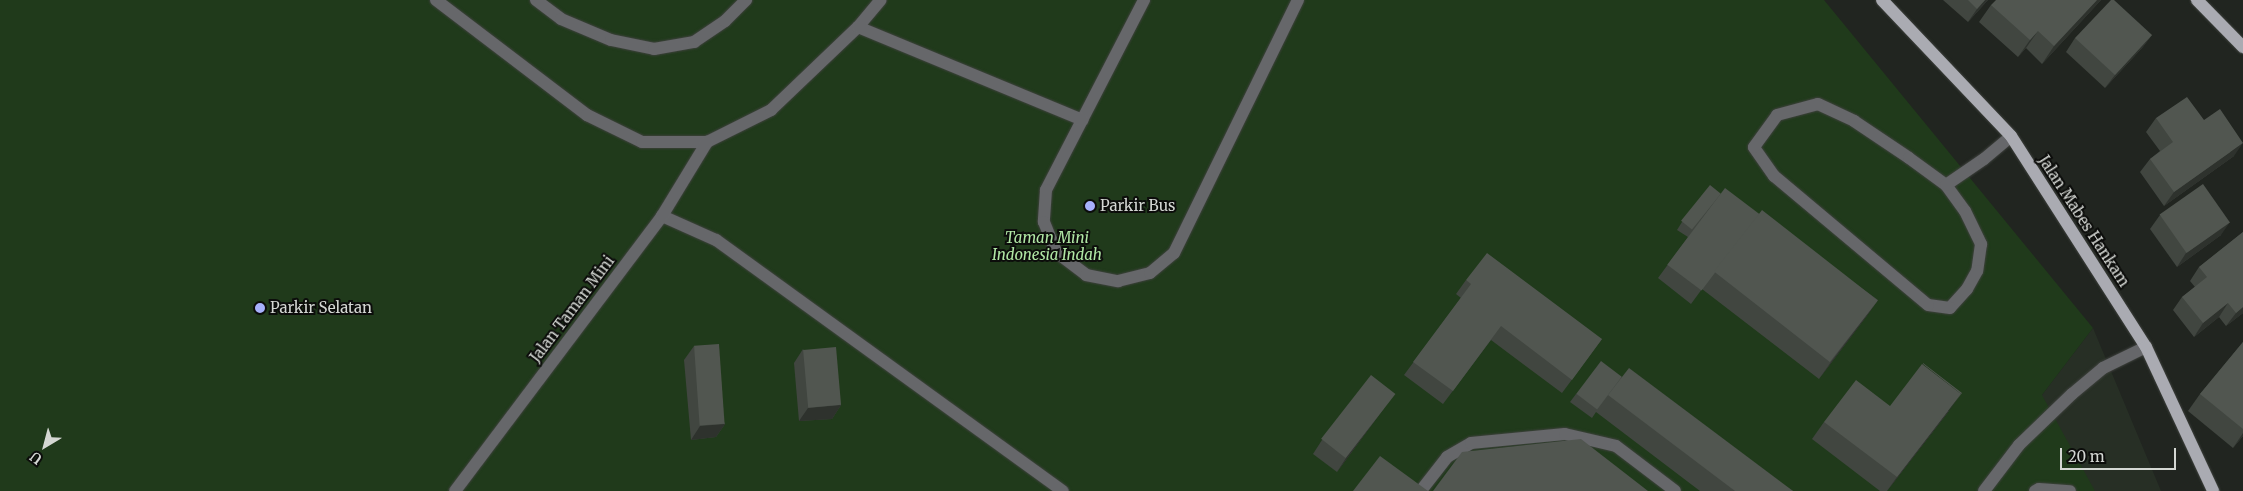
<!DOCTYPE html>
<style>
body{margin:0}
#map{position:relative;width:2243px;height:491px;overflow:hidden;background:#212520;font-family:Merriweather,serif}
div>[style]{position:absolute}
.built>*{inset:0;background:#272f25}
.green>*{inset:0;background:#203a1b}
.roads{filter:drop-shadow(0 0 1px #3e413d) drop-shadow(0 0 1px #3e413d)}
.minor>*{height:12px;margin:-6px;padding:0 6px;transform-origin:6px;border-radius:6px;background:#66676a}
.major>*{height:12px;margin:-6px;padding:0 6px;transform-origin:6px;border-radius:6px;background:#aaabb2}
.wall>*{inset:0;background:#414640}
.shaded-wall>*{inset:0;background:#2e322d}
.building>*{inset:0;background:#515650;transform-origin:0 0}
.dots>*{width:14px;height:14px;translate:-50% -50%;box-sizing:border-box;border:2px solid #0c0d0b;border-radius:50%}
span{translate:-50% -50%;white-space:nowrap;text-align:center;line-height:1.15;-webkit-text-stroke:4px #0c0d0b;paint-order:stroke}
.poi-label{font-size:15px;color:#d4d7d3}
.left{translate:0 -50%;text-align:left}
.street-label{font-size:15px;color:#d4d7d3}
.park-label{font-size:15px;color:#b1e8a5;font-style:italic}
.north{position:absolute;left:20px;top:421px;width:50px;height:50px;-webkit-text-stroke:4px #0c0d0b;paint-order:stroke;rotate:217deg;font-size:14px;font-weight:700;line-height:20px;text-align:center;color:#d4d7d3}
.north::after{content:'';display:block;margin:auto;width:18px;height:22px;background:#d4d7d3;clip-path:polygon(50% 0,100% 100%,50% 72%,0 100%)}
.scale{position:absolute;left:2060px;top:448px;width:116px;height:22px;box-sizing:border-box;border:2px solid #d4d7d3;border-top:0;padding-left:6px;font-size:15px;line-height:18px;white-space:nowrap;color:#d4d7d3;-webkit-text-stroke:4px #0c0d0b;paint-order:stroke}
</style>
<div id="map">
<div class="built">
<i style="clip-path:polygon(2093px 328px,2161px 491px,1968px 491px,2042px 395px)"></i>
</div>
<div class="green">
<i style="clip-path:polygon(0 0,1824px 0,2093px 328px,2042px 395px,2095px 491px,0 491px)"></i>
</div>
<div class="roads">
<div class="minor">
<i style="left:436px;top:0;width:190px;rotate:37.3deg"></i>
<i style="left:587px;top:115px;width:61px;rotate:26.1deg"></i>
<i style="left:642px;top:142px;width:65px"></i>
<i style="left:707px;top:142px;width:72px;rotate:-26.6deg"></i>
<i style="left:771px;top:110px;width:120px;rotate:-43.7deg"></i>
<i style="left:858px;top:27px;width:35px;rotate:-50deg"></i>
<i style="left:536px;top:0;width:31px;rotate:37deg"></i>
<i style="left:561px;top:19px;width:54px;rotate:22.8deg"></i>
<i style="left:611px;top:40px;width:44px;rotate:11.8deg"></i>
<i style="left:654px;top:49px;width:41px;rotate:-9.9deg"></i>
<i style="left:694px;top:42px;width:37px;rotate:-34deg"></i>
<i style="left:725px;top:21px;width:30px;rotate:-45deg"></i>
<i style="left:1144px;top:0;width:214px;rotate:117.3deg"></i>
<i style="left:1046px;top:190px;width:32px;rotate:94deg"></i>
<i style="left:1044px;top:222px;width:32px;rotate:68deg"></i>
<i style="left:1056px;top:252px;width:38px;rotate:37deg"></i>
<i style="left:1086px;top:275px;width:33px;rotate:11deg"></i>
<i style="left:1118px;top:281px;width:33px;rotate:-14deg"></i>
<i style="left:1150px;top:273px;width:31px;rotate:-40deg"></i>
<i style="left:1174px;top:253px;width:282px;rotate:-63.9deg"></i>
<i style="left:858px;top:27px;width:243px;rotate:22.5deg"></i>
<i style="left:1818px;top:104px;width:40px;rotate:25deg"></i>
<i style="left:1854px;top:121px;width:66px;rotate:33.9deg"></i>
<i style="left:1909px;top:158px;width:46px;rotate:36.1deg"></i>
<i style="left:1946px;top:185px;width:32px;rotate:54deg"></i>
<i style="left:1965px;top:211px;width:37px;rotate:64deg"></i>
<i style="left:1981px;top:244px;width:27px;rotate:98deg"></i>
<i style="left:1977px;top:271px;width:21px;rotate:119deg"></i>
<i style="left:1967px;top:289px;width:25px;rotate:132deg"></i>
<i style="left:1950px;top:308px;width:22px;rotate:-172deg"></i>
<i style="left:1928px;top:305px;width:201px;rotate:-140deg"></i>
<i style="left:1774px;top:176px;width:35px;rotate:-125deg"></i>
<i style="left:1754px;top:147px;width:39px;rotate:-54deg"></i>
<i style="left:1777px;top:115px;width:42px;rotate:-15deg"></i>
<i style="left:1946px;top:185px;width:46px;rotate:-34.4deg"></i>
<i style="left:1984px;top:159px;width:35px;rotate:-40deg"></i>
<i style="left:662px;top:216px;width:59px;rotate:24deg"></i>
<i style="left:716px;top:240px;width:428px;rotate:35.9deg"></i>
<i style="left:1423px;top:488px;width:39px;rotate:-52deg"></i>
<i style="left:1447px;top:457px;width:28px;rotate:-30deg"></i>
<i style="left:1471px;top:443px;width:94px;rotate:-5.5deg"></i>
<i style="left:1565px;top:434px;width:52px;rotate:13.2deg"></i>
<i style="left:1616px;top:446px;width:74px;rotate:37.3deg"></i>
<i style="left:455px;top:491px;width:344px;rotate:-53deg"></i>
<i style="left:662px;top:216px;width:87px;rotate:-58.7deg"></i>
<i style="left:1984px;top:491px;width:58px;rotate:-52.7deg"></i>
<i style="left:2019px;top:445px;width:74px;rotate:-43.9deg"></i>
<i style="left:2072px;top:394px;width:40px;rotate:-40deg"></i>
<i style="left:2103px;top:368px;width:48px;rotate:-26deg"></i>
<i style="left:2035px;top:491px;width:4px;rotate:-27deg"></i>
<i style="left:2039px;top:489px;width:31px;rotate:4deg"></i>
</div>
<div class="major">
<i style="left:1882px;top:0;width:187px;rotate:46.5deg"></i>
<i style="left:2011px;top:136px;width:250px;rotate:57.4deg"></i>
<i style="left:2146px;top:347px;width:159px;rotate:65deg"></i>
<i style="left:2197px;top:0;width:66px;rotate:45.6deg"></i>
</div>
</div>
<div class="wall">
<i style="clip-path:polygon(1943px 0,1988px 0,1968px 22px)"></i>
<i style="clip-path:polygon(2101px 0,2042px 64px,2026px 48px,2018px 57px,1979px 22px,1991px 5px)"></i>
<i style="clip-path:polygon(2152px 35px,2142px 48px,2105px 88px,2066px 52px,2075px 38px)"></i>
<i style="clip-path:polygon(2156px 118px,2204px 120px,2234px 156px,2164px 206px,2140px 172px,2150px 159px,2160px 151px,2146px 132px)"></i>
<i style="clip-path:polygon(1721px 194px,1759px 214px,1878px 300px,1866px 317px,1819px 379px,1702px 289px,1691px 304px,1658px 278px,1688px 237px,1677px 230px,1682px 222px)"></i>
<i style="clip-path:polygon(2160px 215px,2221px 235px,2177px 267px,2150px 229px)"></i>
<i style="clip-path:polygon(2243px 232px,2243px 313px,2226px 326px,2219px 317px,2194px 337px,2173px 310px,2182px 297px,2195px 287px,2190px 281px,2199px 267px)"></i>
<i style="clip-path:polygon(1466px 280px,1602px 339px,1562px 393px,1491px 340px,1443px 404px,1404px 375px,1461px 298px,1456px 294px)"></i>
<i style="clip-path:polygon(2243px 342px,2243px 436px,2233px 448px,2188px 411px,2200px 394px)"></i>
<i style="clip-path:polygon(694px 346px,725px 424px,716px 437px,691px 440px,684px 360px)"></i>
<i style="clip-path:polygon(803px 349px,841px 405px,832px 419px,799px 421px,794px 363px)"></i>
<i style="clip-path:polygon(1622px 377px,1793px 491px,1700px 491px,1596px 412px,1592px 418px,1570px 402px,1576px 394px)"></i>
<i style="clip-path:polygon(1890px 406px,1949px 411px,1887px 491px,1880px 491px,1812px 439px,1824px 422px)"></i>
<i style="clip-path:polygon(1385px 407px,1337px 472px,1313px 454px,1322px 440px)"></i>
</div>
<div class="shaded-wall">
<i style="clip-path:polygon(1985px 0,1988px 0,1968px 22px,1977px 9px)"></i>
<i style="clip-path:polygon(2097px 0,2101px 0,2042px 64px,2054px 46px)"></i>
<i style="clip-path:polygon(2038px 31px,2026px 48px,2018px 57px,2030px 40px)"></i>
<i style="clip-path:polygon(2152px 35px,2142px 48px,2105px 88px,2115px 75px)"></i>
<i style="clip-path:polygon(2243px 143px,2234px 156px,2164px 206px,2174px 192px)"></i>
<i style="clip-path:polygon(2230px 222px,2221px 235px,2177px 267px,2186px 253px)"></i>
<i style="clip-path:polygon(1878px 300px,1866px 317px,1819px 379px,1831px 362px)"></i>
<i style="clip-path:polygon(2228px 303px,2219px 317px,2194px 337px,2203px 323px)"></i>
<i style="clip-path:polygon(2243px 307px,2243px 313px,2226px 326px,2236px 313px)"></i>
<i style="clip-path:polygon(1962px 393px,1949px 411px,1887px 491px,1897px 477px)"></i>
<i style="clip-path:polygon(1395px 394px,1385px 407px,1337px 472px,1346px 458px)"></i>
<i style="clip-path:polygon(841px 405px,832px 419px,799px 421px,808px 408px)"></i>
<i style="clip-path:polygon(725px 424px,716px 437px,691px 440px,700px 426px)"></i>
<i style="clip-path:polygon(2243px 433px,2243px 436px,2233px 448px)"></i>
</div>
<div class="building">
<i style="clip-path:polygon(1968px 0,1985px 0,1977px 9px)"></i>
<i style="clip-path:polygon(1996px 0,2097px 0,2054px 46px,2038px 31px,2030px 40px,1991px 5px)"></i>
<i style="clip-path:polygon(2111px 0,2114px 0,2152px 35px,2115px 75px,2075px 38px)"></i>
<i style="clip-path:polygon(2187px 97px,2204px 120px,2220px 109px,2243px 143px,2174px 192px,2150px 159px,2173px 142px,2156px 118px)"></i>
<i style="left:2203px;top:184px;width:47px;height:53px;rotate:55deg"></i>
<i style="left:1710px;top:185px;width:14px;height:46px;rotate:39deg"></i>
<i style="left:1725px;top:188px;width:43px;height:96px;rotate:37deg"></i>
<i style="left:1762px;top:210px;width:147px;height:78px;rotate:38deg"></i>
<i style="clip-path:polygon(2243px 232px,2243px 307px,2236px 313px,2228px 303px,2203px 323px,2182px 297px,2207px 277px,2199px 267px)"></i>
<i style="clip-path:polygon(1487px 253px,1602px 339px,1572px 380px,1501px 326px,1453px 391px,1413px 362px,1471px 284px,1466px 280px)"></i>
<i style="clip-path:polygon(2243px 342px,2243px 429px,2200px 394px)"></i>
<i style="left:719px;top:344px;width:80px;height:25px;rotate:86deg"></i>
<i style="left:836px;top:347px;width:58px;height:33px;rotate:85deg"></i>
<i style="left:1601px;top:361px;width:26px;height:41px;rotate:37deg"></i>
<i style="clip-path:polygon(1923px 363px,1962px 393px,1954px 404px,1961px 394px,1923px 364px)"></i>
<i style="clip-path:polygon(1922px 364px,1961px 394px,1897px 477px,1824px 422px,1856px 380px,1890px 406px)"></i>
<i style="clip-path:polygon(1629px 368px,1793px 491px,1735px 491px,1608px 395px)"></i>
<i style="left:1371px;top:375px;width:31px;height:81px;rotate:38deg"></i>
<i style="clip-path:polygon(1581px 439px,1648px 491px,1433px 491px,1462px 452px)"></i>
<i style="clip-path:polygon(1380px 456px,1428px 491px,1353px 491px)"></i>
</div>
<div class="dots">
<i style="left:1090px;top:206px;background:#a7b1fc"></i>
<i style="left:260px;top:308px;background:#a7b1fc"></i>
</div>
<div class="poi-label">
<span class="left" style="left:1100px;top:206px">Parkir Bus</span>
<span class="left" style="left:270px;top:308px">Parkir Selatan</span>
</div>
<div class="street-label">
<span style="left:2084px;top:221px;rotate:57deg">Jalan Mabes Hankam</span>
<span style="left:572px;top:309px;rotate:-53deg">Jalan Taman Mini</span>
</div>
<div class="park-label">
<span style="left:1047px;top:246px">Taman Mini<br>Indonesia Indah</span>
</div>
<div class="north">U</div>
<div class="scale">20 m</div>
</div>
